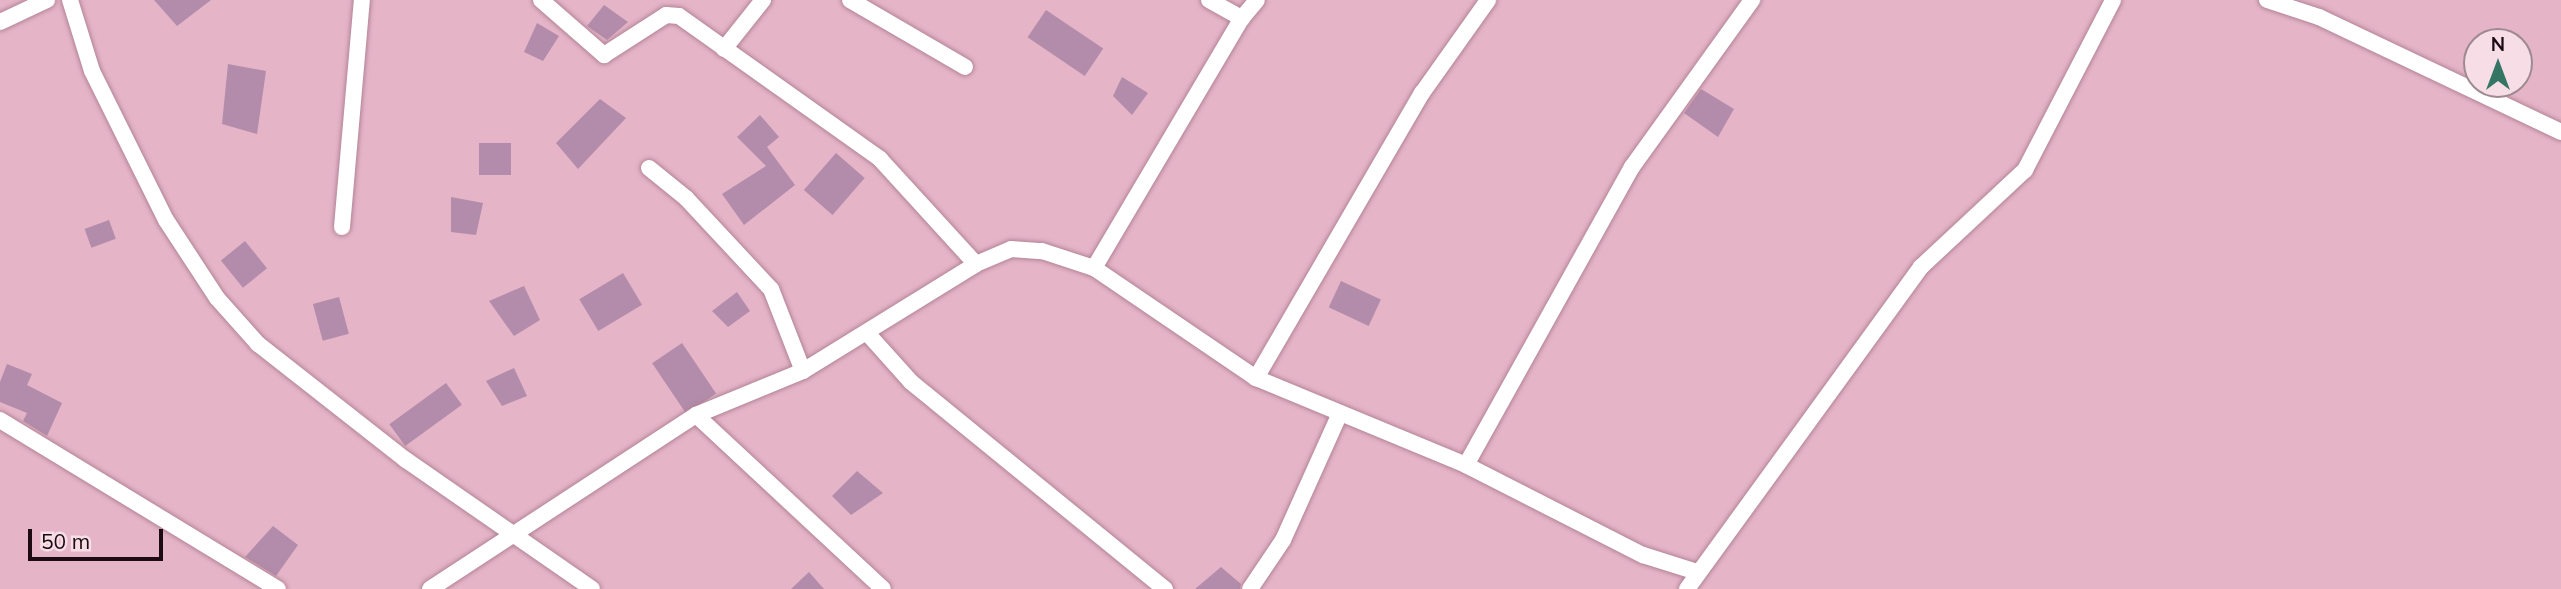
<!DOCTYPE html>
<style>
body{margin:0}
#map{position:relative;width:2561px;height:589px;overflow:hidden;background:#e5b4c7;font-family:Mulish,sans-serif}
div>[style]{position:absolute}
.building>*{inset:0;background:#b28caa;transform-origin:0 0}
.roads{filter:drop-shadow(0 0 2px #b28496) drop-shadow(0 0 2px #b28496)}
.minor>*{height:16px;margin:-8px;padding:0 8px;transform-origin:8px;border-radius:8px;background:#fff}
span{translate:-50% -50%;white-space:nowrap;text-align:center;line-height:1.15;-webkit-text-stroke:5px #f6dde6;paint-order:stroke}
.north{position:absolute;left:2463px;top:28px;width:70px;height:70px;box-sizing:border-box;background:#f6dde6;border:2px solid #9f8991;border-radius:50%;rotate:0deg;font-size:19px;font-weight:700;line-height:28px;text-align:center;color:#1c0b12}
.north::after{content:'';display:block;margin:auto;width:24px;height:32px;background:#347563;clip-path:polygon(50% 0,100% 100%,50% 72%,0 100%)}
.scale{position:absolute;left:28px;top:529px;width:135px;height:32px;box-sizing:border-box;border:4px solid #1c0b12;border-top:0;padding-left:9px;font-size:21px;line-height:24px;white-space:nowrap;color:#1c0b12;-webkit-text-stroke:5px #f6dde6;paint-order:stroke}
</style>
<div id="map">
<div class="building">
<i style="clip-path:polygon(154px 0,211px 0,177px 26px)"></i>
<i style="clip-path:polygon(604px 5px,628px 22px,607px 40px,587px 26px)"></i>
<i style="left:1046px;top:10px;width:69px;height:33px;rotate:34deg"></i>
<i style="clip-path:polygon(537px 23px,559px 36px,543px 61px,524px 52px)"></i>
<i style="clip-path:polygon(228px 64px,266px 71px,257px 134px,222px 124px)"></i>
<i style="clip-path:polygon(1122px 77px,1148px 93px,1132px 115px,1113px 96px)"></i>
<i style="clip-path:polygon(1701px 89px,1734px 109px,1718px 137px,1684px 113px)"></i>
<i style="clip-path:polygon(600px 99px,626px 118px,578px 169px,556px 143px)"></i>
<i style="clip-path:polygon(760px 115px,779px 137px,767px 147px,795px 185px,744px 225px,722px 194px,766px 166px,737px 137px)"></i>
<i style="left:479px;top:143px;width:32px;height:32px"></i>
<i style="left:836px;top:153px;width:38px;height:49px;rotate:41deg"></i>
<i style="clip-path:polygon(451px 197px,483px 203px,476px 235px,451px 232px)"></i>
<i style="left:109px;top:220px;width:20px;height:26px;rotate:70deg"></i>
<i style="left:245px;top:241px;width:35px;height:31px;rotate:51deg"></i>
<i style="left:623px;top:273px;width:37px;height:51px;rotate:59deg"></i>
<i style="left:1341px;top:281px;width:44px;height:29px;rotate:25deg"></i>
<i style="clip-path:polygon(524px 286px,540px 320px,514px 336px,489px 301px)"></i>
<i style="clip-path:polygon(737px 292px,750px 311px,728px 327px,712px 311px)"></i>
<i style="left:339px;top:297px;width:38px;height:27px;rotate:75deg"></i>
<i style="left:682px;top:343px;width:61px;height:36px;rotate:56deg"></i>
<i style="clip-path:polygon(7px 364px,32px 374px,27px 385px,62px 403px,47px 436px,23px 421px,27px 413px,0 402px,0 382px)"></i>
<i style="clip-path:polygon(514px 368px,527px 396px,502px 406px,486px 381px)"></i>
<i style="left:446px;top:383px;width:27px;height:70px;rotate:54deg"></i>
<i style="clip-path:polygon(857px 471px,883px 493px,851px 515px,832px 496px)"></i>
<i style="clip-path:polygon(273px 526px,298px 545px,276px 576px,245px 557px)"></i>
<i style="clip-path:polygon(1221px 567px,1241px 584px,1240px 589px,1195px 589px)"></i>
<i style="clip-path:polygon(809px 572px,824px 589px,791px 589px)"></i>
</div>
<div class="roads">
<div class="minor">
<i style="left:70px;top:0;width:74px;rotate:72.8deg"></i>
<i style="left:92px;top:71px;width:166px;rotate:63.6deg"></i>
<i style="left:166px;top:220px;width:93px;rotate:56.8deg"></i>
<i style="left:217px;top:298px;width:62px;rotate:48.3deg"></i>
<i style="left:258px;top:344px;width:188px;rotate:38.1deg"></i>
<i style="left:406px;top:460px;width:226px;rotate:34.7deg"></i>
<i style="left:541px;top:0;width:84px;rotate:41.1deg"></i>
<i style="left:604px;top:55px;width:74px;rotate:-32.8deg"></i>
<i style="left:666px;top:15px;width:13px;rotate:4deg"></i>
<i style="left:679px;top:16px;width:247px;rotate:35.4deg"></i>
<i style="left:880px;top:159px;width:142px;rotate:47.6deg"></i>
<i style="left:850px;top:0;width:133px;rotate:30.2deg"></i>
<i style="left:1209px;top:0;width:38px;rotate:29deg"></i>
<i style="left:2267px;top:0;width:55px;rotate:18.1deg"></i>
<i style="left:2319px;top:17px;width:268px;rotate:25.4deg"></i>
<i style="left:0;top:22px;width:52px;rotate:-25.1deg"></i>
<i style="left:724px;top:49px;width:63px;rotate:-51.5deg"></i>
<i style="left:649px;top:168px;width:48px;rotate:39deg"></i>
<i style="left:686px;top:198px;width:125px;rotate:47deg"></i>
<i style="left:771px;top:289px;width:88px;rotate:68.7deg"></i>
<i style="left:342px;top:227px;width:228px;rotate:-85deg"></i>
<i style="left:1094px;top:268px;width:291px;rotate:-59.4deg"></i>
<i style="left:1242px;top:18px;width:23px;rotate:-50deg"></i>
<i style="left:868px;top:334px;width:64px;rotate:48.1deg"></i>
<i style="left:911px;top:382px;width:328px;rotate:39.2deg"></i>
<i style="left:1256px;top:378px;width:330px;rotate:-59.8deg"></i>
<i style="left:1422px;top:93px;width:114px;rotate:-54.6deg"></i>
<i style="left:696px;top:415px;width:255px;rotate:42.9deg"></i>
<i style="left:0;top:420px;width:325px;rotate:31.3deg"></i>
<i style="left:1466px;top:465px;width:341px;rotate:-60.9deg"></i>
<i style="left:1632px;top:167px;width:206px;rotate:-54.3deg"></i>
<i style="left:430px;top:589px;width:318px;rotate:-33.2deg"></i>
<i style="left:696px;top:415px;width:116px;rotate:-22.4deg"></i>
<i style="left:803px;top:371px;width:203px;rotate:-31.7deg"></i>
<i style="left:976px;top:264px;width:38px;rotate:-23deg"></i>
<i style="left:1011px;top:249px;width:31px;rotate:4deg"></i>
<i style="left:1042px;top:251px;width:55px;rotate:18.1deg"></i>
<i style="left:1094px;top:268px;width:196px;rotate:34.2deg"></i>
<i style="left:1256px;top:378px;width:227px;rotate:22.5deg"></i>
<i style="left:1466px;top:465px;width:199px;rotate:27deg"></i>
<i style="left:1643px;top:555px;width:57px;rotate:17.5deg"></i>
<i style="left:1250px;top:589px;width:59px;rotate:-56deg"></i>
<i style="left:1283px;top:540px;width:139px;rotate:-65.8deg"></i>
<i style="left:1687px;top:589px;width:398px;rotate:-54deg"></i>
<i style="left:1921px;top:267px;width:142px;rotate:-43deg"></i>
<i style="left:2025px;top:170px;width:191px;rotate:-62.6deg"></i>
</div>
</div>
<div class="north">N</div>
<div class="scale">50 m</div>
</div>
